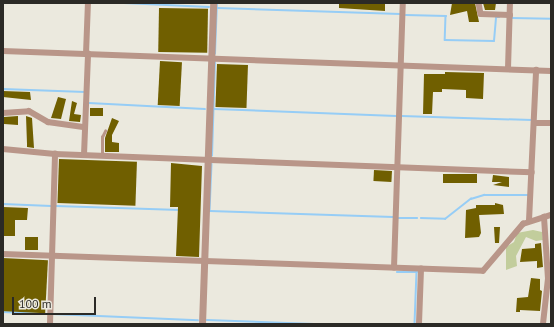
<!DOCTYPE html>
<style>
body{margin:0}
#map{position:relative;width:554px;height:327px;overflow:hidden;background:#ebe9de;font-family:"PT Sans",sans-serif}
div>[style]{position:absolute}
.green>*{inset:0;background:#c2cd9c}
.stream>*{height:1.5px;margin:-0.75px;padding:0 0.75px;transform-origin:0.75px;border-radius:0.75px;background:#96cdf6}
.building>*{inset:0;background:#705f00;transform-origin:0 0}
.service>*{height:2.5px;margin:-1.25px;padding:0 1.25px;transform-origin:1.25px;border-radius:1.25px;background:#b99689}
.minor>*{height:5.5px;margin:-2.75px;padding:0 2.75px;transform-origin:2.75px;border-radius:2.75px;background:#b99689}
.tertiary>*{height:7px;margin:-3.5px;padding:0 3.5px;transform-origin:3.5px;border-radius:3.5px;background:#b99689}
span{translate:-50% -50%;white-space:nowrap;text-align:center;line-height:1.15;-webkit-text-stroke:4px #ebe9de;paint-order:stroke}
.frame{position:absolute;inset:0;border:4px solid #2b2a26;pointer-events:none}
.scale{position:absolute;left:12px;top:297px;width:84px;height:18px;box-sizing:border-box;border:2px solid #2b2a26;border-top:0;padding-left:5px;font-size:12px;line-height:14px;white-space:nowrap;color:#2b2a26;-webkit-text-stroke:3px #ebe9de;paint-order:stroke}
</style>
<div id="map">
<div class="green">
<i style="clip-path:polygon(533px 230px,542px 232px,543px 240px,536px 241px,526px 237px,516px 256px,517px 266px,506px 270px,506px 247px,514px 242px,517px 233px)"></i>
</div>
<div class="stream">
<i style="left:92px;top:3px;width:16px"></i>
<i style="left:124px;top:3px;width:85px;rotate:2.7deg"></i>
<i style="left:217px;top:8px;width:183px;rotate:1.9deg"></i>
<i style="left:406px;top:15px;width:40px;rotate:1.4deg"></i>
<i style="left:446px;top:16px;width:24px;rotate:92deg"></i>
<i style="left:445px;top:40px;width:49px;rotate:1.2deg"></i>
<i style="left:494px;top:41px;width:24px;rotate:-85deg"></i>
<i style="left:496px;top:17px;width:3px"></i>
<i style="left:512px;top:18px;width:39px;rotate:1deg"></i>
<i style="left:215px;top:54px;width:51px;rotate:-87.8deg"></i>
<i style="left:3px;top:89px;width:82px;rotate:2.1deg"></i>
<i style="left:89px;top:103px;width:116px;rotate:3deg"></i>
<i style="left:214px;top:109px;width:182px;rotate:2.2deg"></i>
<i style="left:402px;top:116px;width:130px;rotate:1.8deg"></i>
<i style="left:212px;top:156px;width:94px;rotate:-88.2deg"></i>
<i style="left:212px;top:164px;width:47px;rotate:92.4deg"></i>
<i style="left:210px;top:211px;width:183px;rotate:1.9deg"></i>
<i style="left:3px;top:204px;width:48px;rotate:2.4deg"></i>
<i style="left:56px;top:206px;width:124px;rotate:1.8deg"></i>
<i style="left:398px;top:218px;width:19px"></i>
<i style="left:421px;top:218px;width:24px;rotate:2deg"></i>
<i style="left:445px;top:219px;width:33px;rotate:-38deg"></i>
<i style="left:471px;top:199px;width:14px;rotate:-17deg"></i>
<i style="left:484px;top:195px;width:44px"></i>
<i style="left:397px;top:272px;width:20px"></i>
<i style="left:417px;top:272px;width:52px;rotate:92.2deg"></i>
<i style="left:3px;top:312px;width:43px;rotate:2.7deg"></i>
<i style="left:52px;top:314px;width:146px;rotate:2.4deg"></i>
<i style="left:207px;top:320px;width:107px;rotate:2.1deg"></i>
</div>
<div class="building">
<i style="clip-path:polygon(339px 3px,385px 3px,385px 11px,339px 8px)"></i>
<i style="clip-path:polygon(452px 3px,475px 3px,479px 22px,469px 22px,467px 11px,450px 15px)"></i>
<i style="clip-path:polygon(483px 3px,496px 3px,495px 10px,485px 10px)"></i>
<i style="left:159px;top:8px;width:49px;height:44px;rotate:1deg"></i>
<i style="left:160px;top:61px;width:22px;height:44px;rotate:3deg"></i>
<i style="left:217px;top:64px;width:31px;height:43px;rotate:2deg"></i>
<i style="clip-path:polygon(445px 72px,484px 73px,483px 99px,466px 98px,466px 90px,442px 89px,442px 92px,433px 92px,432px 114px,423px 114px,424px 74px,445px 74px)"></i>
<i style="clip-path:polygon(3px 91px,30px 92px,31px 100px,3px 97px)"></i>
<i style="clip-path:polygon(58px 97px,66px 99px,61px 119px,51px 118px)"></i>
<i style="clip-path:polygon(72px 101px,77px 103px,74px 114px,81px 115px,80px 122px,69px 121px)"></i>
<i style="left:90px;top:108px;width:13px;height:8px"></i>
<i style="clip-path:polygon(18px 116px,18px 125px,4px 124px,4px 117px)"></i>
<i style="clip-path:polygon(26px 116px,32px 118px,34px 148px,27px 147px,27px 144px)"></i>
<i style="clip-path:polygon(112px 118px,119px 121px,112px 135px,112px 142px,119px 143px,119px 152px,105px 152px,105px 138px)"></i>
<i style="left:59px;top:159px;width:78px;height:44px;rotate:2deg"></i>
<i style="clip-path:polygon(171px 163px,202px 166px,199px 257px,176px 256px,178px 207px,170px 207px)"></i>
<i style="left:374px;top:170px;width:18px;height:11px;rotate:3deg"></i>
<i style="left:443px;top:174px;width:34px;height:9px"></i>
<i style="clip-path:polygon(493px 175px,509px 177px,509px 187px,493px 185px,502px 182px,492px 182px)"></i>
<i style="clip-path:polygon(495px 203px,503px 205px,504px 214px,479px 215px,481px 233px,479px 237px,465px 238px,466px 210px,476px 208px,476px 205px,495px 205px)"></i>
<i style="clip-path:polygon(3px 207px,28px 208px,27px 220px,15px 220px,15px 236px,3px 236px)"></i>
<i style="clip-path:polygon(494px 227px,500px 227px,499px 243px,495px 243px)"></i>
<i style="left:25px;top:237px;width:13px;height:13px"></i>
<i style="clip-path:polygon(541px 243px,543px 267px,537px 268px,537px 261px,520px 262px,522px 249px,535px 248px,535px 244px)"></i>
<i style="left:3px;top:258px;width:45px;height:53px;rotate:3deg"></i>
<i style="clip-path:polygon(531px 278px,540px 279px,540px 290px,542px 291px,540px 311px,520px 310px,520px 312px,516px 312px,517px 298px,528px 297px)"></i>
</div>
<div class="service">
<i style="left:102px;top:156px;width:19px;rotate:-90deg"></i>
<i style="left:102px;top:137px;width:7px;rotate:-63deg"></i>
</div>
<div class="minor">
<i style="left:479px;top:3px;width:11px;rotate:80deg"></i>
<i style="left:481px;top:14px;width:29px;rotate:2deg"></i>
<i style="left:3px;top:51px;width:548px;rotate:2.09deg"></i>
<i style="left:86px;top:54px;width:51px;rotate:-87.8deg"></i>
<i style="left:508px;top:69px;width:66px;rotate:-88.3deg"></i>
<i style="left:3px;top:113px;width:26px;rotate:-4deg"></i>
<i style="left:29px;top:111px;width:22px;rotate:30deg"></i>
<i style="left:48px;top:122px;width:37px;rotate:8deg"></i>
<i style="left:534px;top:123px;width:17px"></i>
<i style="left:3px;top:149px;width:52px;rotate:5.5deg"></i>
<i style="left:55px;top:154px;width:477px;rotate:2.2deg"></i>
<i style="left:84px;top:155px;width:101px;rotate:-87.7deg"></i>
<i style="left:529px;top:221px;width:151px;rotate:-87.3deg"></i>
<i style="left:3px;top:254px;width:480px;rotate:2deg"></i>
<i style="left:483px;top:271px;width:62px;rotate:-49.6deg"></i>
<i style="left:523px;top:224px;width:29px;rotate:-18deg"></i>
<i style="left:394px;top:268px;width:265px;rotate:-88.1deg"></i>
<i style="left:50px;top:324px;width:170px;rotate:-88.3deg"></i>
<i style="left:419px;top:324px;width:55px;rotate:-87.9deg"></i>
<i style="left:543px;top:324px;width:45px;rotate:-83.7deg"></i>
<i style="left:548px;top:279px;width:62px;rotate:-93.7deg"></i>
</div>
<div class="tertiary">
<i style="left:202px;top:324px;width:321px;rotate:-88deg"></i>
</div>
<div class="frame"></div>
<div class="scale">100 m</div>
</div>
